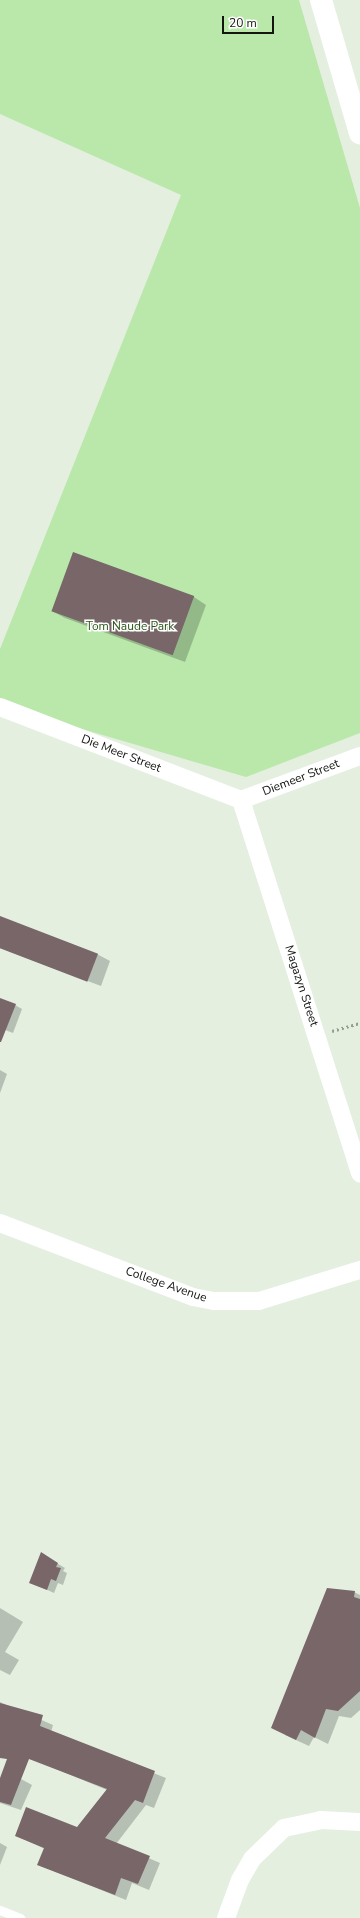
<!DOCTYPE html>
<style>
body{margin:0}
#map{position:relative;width:360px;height:1918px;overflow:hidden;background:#e4efe0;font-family:"Nunito Sans",sans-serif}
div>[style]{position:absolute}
.green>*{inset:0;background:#bae8ab}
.shadow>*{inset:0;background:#0003}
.building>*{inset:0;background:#786669;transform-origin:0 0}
.path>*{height:2.5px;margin-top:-1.25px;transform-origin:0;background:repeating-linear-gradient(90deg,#959d92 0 2px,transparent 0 5px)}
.lane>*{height:9px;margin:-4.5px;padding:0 4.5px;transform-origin:4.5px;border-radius:4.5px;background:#fff}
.street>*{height:18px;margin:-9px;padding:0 9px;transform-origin:9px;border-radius:9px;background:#fff}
.secondary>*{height:22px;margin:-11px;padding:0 11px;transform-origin:11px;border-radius:11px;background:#fff}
span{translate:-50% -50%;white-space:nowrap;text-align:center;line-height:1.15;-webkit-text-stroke:3px #fff;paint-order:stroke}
.park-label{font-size:12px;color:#295617}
.street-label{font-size:12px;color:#121510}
.scale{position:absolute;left:222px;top:16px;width:52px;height:18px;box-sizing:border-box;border:2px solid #121510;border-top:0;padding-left:5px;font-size:12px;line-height:14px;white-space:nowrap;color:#121510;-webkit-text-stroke:3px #fff;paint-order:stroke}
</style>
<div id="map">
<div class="green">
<i style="clip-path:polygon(0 0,299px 0,360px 208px,360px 733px,246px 777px,0 705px,0 649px,181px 195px,0 114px)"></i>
</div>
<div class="shadow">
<i style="clip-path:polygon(194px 597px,206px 605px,185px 662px,65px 618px,52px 611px)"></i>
<i style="clip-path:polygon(0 917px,97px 954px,110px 961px,101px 986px,0 948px)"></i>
<i style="clip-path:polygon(0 1005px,15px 1005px,22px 1009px,13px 1033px,0 1028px)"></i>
<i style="clip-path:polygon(0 1070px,7px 1074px,0 1093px)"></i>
<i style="clip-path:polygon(41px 1554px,65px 1568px,63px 1571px,67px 1573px,63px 1585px,58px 1583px,54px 1593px,30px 1582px)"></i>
<i style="clip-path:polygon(354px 1592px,360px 1595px,360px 1710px,351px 1718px,339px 1716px,328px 1744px,314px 1737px,309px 1746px,285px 1735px)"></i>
<i style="clip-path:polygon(0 1608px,23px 1622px,5px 1652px,19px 1660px,10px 1675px,0 1670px)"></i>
<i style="clip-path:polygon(0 1702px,53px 1725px,51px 1732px,166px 1778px,154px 1808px,146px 1805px,116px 1844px,160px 1863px,149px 1890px,132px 1883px,126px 1900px,39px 1865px,45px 1849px,17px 1836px,77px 1828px,107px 1790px,22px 1755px,0 1729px)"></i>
<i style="clip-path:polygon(21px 1779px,32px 1785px,21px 1810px,0 1803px,0 1780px)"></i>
<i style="clip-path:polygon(0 1843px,7px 1847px,0 1865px)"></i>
</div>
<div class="building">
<i style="left:73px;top:552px;width:129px;height:63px;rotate:20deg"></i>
<i style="left:0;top:916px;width:105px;height:30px;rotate:21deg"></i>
<i style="clip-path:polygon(0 998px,16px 1004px,1px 1042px,0 1042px)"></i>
<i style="clip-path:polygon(41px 1552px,58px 1563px,56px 1567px,61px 1568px,56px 1581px,51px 1579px,47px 1590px,29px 1583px)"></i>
<i style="clip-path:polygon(327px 1588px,355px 1591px,354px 1597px,360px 1599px,360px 1691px,338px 1711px,326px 1709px,315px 1738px,301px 1730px,296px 1740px,271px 1728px)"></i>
<i style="clip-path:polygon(0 1703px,43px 1715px,40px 1726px,155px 1771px,143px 1803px,135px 1800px,105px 1838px,150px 1856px,138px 1884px,121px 1878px,115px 1895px,37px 1865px,44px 1848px,15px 1836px,26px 1807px,77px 1827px,107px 1789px,29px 1759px,11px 1805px,0 1802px,0 1778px,7px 1759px,0 1758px)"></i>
</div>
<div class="path">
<i style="left:332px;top:1031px;width:29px;rotate:-16deg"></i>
</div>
<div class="lane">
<i style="left:0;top:1910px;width:22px;rotate:22deg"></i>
</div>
<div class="street">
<i style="left:0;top:707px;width:258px;rotate:21.1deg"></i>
<i style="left:241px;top:800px;width:392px;rotate:72.3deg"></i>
<i style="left:241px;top:800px;width:127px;rotate:-20.3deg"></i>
<i style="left:0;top:1223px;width:207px;rotate:21deg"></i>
<i style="left:193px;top:1297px;width:21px;rotate:11deg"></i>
<i style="left:214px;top:1301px;width:45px"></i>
<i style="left:259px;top:1301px;width:106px;rotate:-17.1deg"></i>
<i style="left:226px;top:1918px;width:40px;rotate:-69.8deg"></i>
<i style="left:240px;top:1880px;width:24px;rotate:-60deg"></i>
<i style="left:252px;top:1859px;width:45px;rotate:-44.1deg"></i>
<i style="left:284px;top:1828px;width:38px;rotate:-12deg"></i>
<i style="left:321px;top:1820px;width:39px;rotate:3deg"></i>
</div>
<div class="secondary">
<i style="left:321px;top:0;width:139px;rotate:73.7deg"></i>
</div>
<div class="park-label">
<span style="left:130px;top:627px">Tom Naude Park</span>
</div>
<div class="street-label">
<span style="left:121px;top:754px;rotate:21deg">Die Meer Street</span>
<span style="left:301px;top:778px;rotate:-21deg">Diemeer Street</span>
<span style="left:301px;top:986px;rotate:72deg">Magazyn Street</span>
<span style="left:166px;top:1285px;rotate:19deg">College Avenue</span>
</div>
<div class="scale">20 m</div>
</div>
